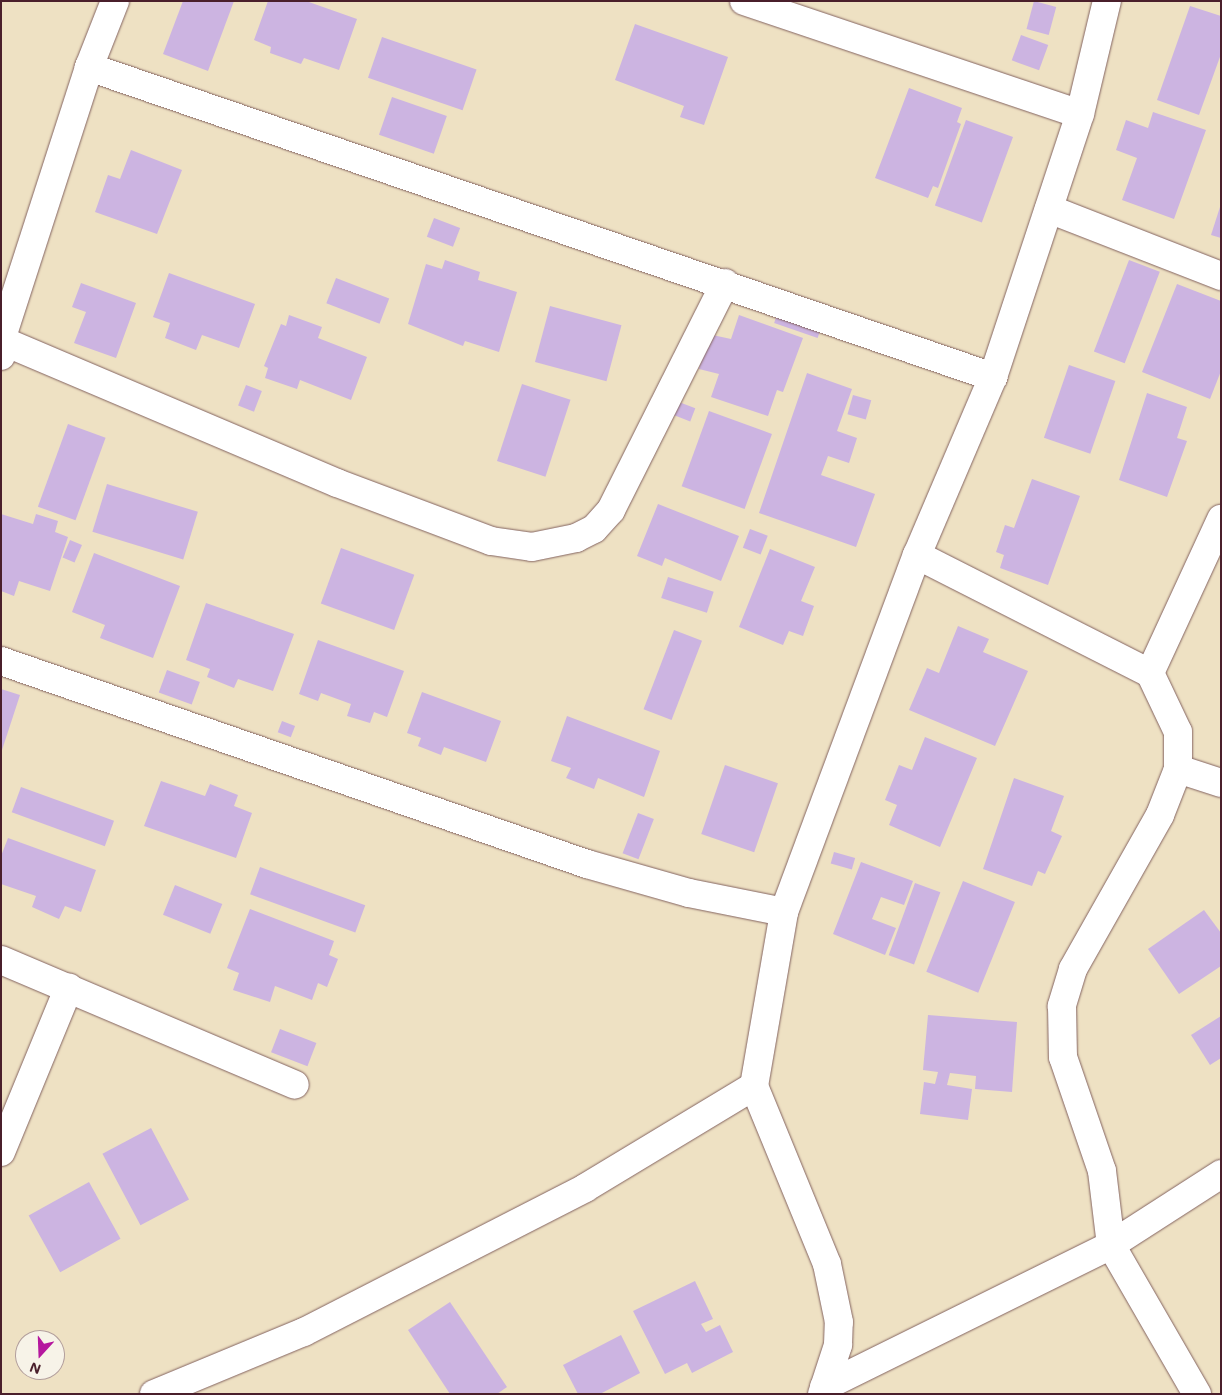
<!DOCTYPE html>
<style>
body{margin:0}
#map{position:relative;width:1222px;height:1395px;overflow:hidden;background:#eee1c3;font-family:Mali,sans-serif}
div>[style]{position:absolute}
.building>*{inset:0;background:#ccb4e1;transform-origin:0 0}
.roads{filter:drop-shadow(0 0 1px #836360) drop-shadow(0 0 1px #836360)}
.minor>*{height:28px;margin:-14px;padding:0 14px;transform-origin:14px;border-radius:14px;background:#fff}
span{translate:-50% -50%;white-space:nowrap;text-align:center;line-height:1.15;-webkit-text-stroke:4px #f7f3e8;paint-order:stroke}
.frame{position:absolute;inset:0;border:2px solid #4a1f2b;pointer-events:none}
.north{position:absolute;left:15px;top:1330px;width:50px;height:50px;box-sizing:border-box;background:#f7f3e8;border:1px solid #b29e9c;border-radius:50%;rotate:200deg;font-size:14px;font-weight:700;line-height:20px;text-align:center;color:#4a1f2b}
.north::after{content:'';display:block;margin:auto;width:18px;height:22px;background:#b5179e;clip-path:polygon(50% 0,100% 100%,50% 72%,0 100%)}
</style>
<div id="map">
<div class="building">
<i style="clip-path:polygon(183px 1px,234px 1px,208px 71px,163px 54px)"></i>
<i style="clip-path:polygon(268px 1px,306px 1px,357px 19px,339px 70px,304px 58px,301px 64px,270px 53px,271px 47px,254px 40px)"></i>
<i style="left:1034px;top:1px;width:23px;height:29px;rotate:15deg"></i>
<i style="clip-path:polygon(1190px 6px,1221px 16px,1221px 54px,1199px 115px,1157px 100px)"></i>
<i style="clip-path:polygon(635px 24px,728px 57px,704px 125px,680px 117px,684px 106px,615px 80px)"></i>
<i style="left:1021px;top:35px;width:29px;height:27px;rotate:20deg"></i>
<i style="left:382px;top:37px;width:100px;height:43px;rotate:19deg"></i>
<i style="clip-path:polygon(909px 88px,962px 108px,957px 122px,961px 124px,938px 188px,933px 186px,928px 198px,875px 178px)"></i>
<i style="left:392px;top:97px;width:58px;height:40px;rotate:19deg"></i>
<i style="clip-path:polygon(1153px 112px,1206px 130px,1174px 219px,1122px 200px,1137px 158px,1116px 150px,1126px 120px,1148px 128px)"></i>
<i style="left:966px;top:120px;width:50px;height:91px;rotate:20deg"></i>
<i style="clip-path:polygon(131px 150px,182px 170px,157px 234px,95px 212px,108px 175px,120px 179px)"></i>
<i style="clip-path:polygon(1220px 207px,1221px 207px,1221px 238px,1211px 235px)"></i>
<i style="left:434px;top:218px;width:28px;height:20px;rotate:21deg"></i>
<i style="clip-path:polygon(445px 260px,480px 272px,478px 280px,517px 292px,499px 352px,465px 341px,463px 346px,408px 324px,426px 264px,442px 269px)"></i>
<i style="left:1129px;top:260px;width:33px;height:98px;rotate:21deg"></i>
<i style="clip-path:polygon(169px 273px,255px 304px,239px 348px,202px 335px,196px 350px,165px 338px,170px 323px,153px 317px)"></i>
<i style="left:336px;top:278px;width:57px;height:27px;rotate:21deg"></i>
<i style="clip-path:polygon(81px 283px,136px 303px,116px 358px,74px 343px,86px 312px,72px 307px)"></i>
<i style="clip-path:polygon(1177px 284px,1221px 301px,1221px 371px,1210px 399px,1142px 372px)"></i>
<i style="left:550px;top:306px;width:74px;height:58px;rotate:15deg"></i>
<i style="left:780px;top:306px;width:46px;height:18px;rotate:19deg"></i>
<i style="clip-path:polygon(289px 315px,322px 327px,318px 338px,367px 357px,351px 400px,300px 380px,297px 389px,265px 378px,268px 368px,264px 366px,281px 324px,286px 326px)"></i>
<i style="clip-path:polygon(739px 315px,803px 338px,783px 392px,777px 390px,768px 416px,711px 397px,719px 374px,699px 369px,708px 334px,731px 339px)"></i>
<i style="left:1069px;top:365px;width:49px;height:77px;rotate:19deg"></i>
<i style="clip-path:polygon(807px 373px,852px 389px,837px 431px,857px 438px,849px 463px,828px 456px,821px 475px,875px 494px,856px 547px,759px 513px)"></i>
<i style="left:522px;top:384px;width:51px;height:81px;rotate:18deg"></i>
<i style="left:246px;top:385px;width:17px;height:22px;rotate:21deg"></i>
<i style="clip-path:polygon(1147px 393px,1187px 407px,1177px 438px,1187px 441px,1167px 497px,1119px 480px)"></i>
<i style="left:853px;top:395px;width:19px;height:20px;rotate:16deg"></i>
<i style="left:671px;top:399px;width:26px;height:14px;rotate:21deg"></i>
<i style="left:709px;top:411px;width:67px;height:80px;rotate:20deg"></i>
<i style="left:68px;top:424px;width:40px;height:88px;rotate:20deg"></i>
<i style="clip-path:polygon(1032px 479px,1080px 496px,1048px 585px,1000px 568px,1004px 555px,996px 552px,1005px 525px,1014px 528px)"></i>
<i style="left:107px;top:484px;width:95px;height:50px;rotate:17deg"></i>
<i style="clip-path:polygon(658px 504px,739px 536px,721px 581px,665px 558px,662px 566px,637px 556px)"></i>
<i style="clip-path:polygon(1px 514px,33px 524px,36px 514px,58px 521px,55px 532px,68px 537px,50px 591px,19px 581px,14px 596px,1px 591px)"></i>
<i style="left:750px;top:529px;width:19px;height:20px;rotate:21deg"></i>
<i style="left:70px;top:540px;width:13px;height:19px;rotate:23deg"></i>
<i style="left:341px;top:548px;width:78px;height:59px;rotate:20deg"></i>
<i style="clip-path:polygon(770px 549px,815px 567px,801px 601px,814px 606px,803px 636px,789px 631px,783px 645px,739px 627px)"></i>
<i style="clip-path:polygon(94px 553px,180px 586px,153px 658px,100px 638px,105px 625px,72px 612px)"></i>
<i style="left:668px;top:577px;width:48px;height:22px;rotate:18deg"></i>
<i style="clip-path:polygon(206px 603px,294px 634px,273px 691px,238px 679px,234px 688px,207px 677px,210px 669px,186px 660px)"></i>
<i style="clip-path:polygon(958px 626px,989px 639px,983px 652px,1028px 671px,995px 746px,909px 710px,927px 668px,939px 673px)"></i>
<i style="left:674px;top:630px;width:30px;height:85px;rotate:21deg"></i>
<i style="clip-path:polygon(318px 640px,404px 671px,387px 717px,374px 712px,370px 723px,347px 716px,351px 704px,321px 693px,318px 701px,299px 694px)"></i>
<i style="left:167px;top:670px;width:35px;height:24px;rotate:20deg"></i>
<i style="clip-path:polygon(1px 689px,20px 695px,2px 750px,1px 750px)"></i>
<i style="clip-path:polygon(422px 692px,501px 721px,486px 762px,444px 747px,441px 755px,418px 746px,421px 738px,407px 733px)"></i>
<i style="clip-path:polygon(567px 716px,660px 751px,644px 797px,598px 778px,594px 789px,566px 778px,571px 768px,551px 761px)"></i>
<i style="left:282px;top:721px;width:14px;height:12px;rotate:21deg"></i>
<i style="clip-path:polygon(925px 737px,977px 758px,940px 847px,889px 825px,897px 805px,885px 800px,899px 765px,912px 770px)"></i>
<i style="left:725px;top:765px;width:56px;height:73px;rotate:19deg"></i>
<i style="clip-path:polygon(1014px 778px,1064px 796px,1051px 831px,1062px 836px,1045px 874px,1038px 871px,1032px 886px,983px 869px)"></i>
<i style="clip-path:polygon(161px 781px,205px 796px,210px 784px,238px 795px,234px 806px,252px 813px,236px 858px,144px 826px)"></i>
<i style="left:21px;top:787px;width:99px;height:27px;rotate:20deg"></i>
<i style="left:638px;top:813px;width:17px;height:43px;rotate:21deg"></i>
<i style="clip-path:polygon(8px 838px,96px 870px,81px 912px,65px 906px,59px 919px,32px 907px,36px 896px,1px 884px,1px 856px)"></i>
<i style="left:834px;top:852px;width:22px;height:12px;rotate:16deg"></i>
<i style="clip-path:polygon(861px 862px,913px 881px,904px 905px,881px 897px,872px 919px,896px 928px,885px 955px,833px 934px)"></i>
<i style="left:260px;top:867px;width:112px;height:29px;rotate:20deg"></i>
<i style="left:963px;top:881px;width:56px;height:98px;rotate:22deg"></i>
<i style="left:915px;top:883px;width:27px;height:77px;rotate:20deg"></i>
<i style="left:175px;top:885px;width:51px;height:32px;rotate:22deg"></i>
<i style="clip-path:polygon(250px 909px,334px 941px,329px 955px,338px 959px,327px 987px,318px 983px,312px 1000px,275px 986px,270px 1002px,233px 990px,239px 973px,227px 968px)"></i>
<i style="clip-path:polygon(1204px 910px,1221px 933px,1221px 966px,1179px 994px,1148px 949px)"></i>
<i style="clip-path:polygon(928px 1015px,1017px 1022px,1012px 1092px,975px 1089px,976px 1076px,950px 1073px,947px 1085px,972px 1089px,968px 1120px,920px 1114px,924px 1082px,935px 1084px,938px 1072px,923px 1070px)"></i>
<i style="clip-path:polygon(1221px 1016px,1221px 1058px,1210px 1065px,1191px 1035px)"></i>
<i style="left:280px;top:1029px;width:39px;height:25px;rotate:21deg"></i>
<i style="left:151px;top:1128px;width:81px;height:55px;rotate:62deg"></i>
<i style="left:89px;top:1182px;width:65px;height:69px;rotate:61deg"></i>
<i style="clip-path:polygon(695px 1281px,713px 1319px,701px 1324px,706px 1332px,720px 1325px,733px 1352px,692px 1373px,687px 1363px,665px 1374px,633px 1311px)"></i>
<i style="clip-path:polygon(450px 1302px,507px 1387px,497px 1394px,450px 1394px,408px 1330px)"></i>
<i style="clip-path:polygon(621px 1335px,640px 1373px,600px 1394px,578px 1394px,563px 1365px)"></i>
</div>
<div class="roads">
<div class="minor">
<i style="left:744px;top:1px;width:354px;rotate:18.6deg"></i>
<i style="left:89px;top:67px;width:956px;rotate:18.93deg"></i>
<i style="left:1049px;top:209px;width:185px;rotate:21.3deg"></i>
<i style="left:5px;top:342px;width:361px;rotate:23deg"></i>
<i style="left:337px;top:483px;width:165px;rotate:20.6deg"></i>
<i style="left:491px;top:541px;width:41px;rotate:8.3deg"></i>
<i style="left:532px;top:547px;width:45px;rotate:-11.6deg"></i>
<i style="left:576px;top:538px;width:20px;rotate:-27deg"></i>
<i style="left:594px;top:529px;width:25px;rotate:-48deg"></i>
<i style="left:611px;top:510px;width:254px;rotate:-63.3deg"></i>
<i style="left:1px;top:356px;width:15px;rotate:-74deg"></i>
<i style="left:5px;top:342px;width:6px;rotate:-121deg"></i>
<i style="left:2px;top:337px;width:284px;rotate:-72.1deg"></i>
<i style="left:89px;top:67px;width:71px;rotate:-68.5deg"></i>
<i style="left:917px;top:555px;width:261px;rotate:26.9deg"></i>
<i style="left:1150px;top:673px;width:65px;rotate:64.6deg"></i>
<i style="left:1178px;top:732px;width:37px;rotate:90deg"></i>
<i style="left:1178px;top:769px;width:49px;rotate:111.4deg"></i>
<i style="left:1160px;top:815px;width:177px;rotate:119.5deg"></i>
<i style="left:1073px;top:969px;width:39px;rotate:107deg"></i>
<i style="left:1062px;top:1006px;width:51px;rotate:88.9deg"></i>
<i style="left:1063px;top:1057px;width:120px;rotate:71.1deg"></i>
<i style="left:1102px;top:1171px;width:75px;rotate:83.1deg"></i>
<i style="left:1111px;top:1245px;width:172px;rotate:60deg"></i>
<i style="left:1px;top:661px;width:620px;rotate:19.11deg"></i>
<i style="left:587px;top:864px;width:106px;rotate:15.9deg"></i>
<i style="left:689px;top:893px;width:97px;rotate:11.3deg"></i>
<i style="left:1150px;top:673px;width:170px;rotate:-65.2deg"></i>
<i style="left:1178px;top:769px;width:45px;rotate:18deg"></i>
<i style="left:1px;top:960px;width:319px;rotate:23deg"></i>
<i style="left:1px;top:1152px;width:178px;rotate:-67.6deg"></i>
<i style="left:824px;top:1387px;width:320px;rotate:-26.3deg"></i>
<i style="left:1111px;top:1245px;width:131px;rotate:-32.8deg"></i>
<i style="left:154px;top:1394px;width:162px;rotate:-22.5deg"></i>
<i style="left:304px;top:1332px;width:316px;rotate:-27.1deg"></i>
<i style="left:585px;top:1188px;width:197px;rotate:-31.1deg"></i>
<i style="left:822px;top:1394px;width:52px;rotate:-71.9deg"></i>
<i style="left:838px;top:1345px;width:23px;rotate:-88deg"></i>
<i style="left:839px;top:1322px;width:59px;rotate:-101.7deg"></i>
<i style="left:827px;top:1264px;width:192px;rotate:-112.3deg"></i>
<i style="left:754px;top:1086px;width:177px;rotate:-80.2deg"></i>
<i style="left:784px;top:912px;width:381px;rotate:-69.6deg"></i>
<i style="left:917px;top:555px;width:194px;rotate:-66.9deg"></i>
<i style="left:993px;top:377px;width:277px;rotate:-71.7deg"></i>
<i style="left:1080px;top:114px;width:116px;rotate:-76.6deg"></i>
</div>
</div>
<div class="frame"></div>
<div class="north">N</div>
</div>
